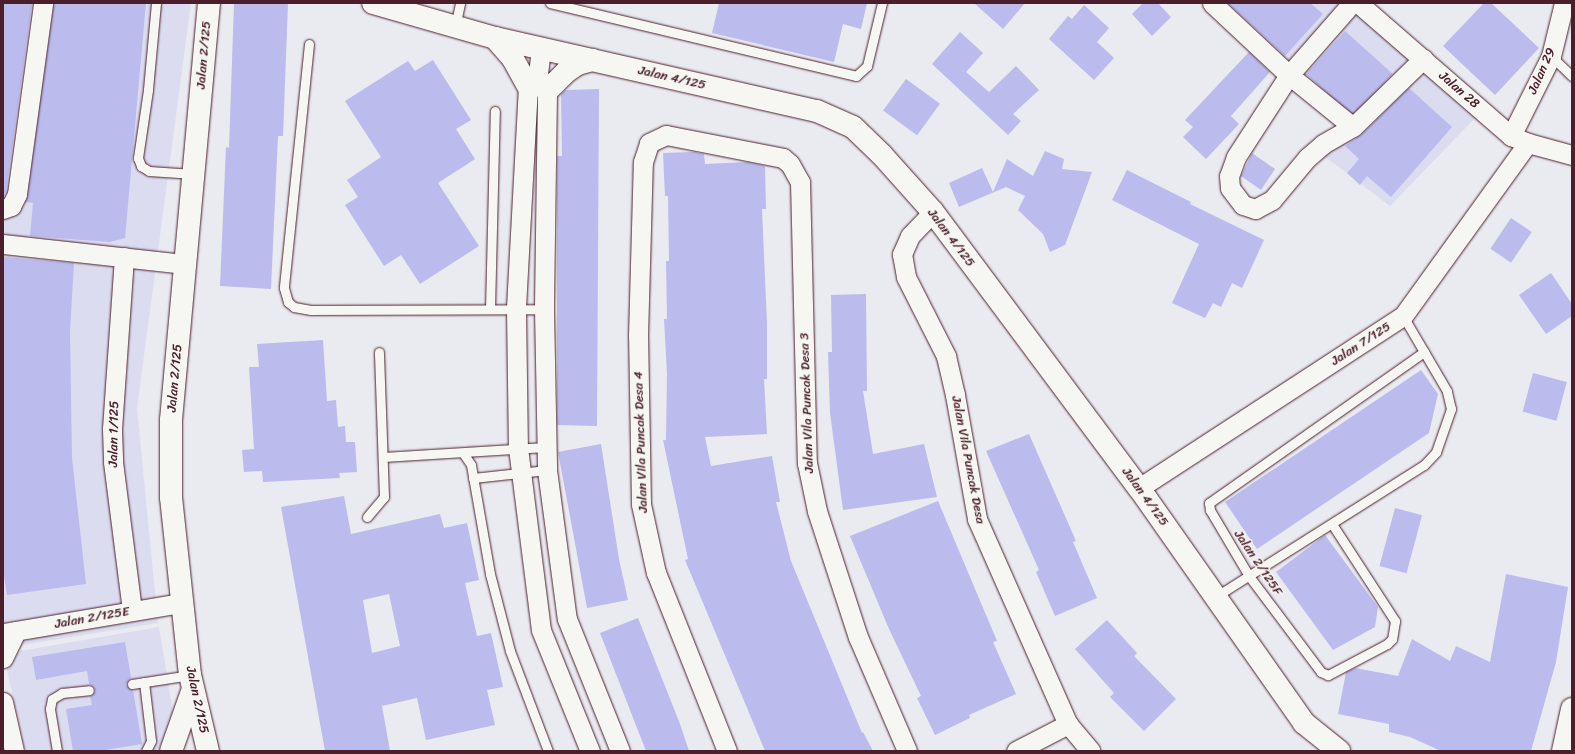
<!DOCTYPE html>
<style>
body{margin:0}
#map{position:relative;width:1575px;height:754px;overflow:hidden;background:#eaeaf1;font-family:Sriracha,sans-serif}
div>[style]{position:absolute}
.built>*{inset:0;background:#dcdcf0}
.building>*{inset:0;background:#bbbbed;transform-origin:0 0}
.roads{filter:drop-shadow(0 0 1px #4a1f2b) drop-shadow(0 0 1px #4a1f2b)}
.service>*{height:9px;margin:-4.5px;padding:0 4.5px;transform-origin:4.5px;border-radius:4.5px;background:#f6f6f2}
.minor>*{height:19px;margin:-9.5px;padding:0 9.5px;transform-origin:9.5px;border-radius:9.5px;background:#f6f6f2}
.tertiary>*{height:22px;margin:-11px;padding:0 11px;transform-origin:11px;border-radius:11px;background:#f6f6f2}
span{translate:-50% -50%;white-space:nowrap;text-align:center;line-height:1.15;-webkit-text-stroke:3px #f6f6f2;paint-order:stroke}
.street-label{font-size:13px;color:#4a1f2b}
.frame{position:absolute;inset:0;border:4px solid #4a1f2b;pointer-events:none}
</style>
<div id="map">
<div class="built">
<i style="clip-path:polygon(3px 3px,191px 3px,137px 408px,158px 623px,3px 648px)"></i>
<i style="clip-path:polygon(1219px 3px,1348px 3px,1477px 116px,1390px 206px,1323px 155px,1359px 127px)"></i>
<i style="clip-path:polygon(159px 627px,174px 719px,165px 751px,25px 751px,7px 670px,20px 651px)"></i>
</div>
<div class="building">
<i style="clip-path:polygon(3px 3px,32px 3px,6px 191px,3px 197px)"></i>
<i style="clip-path:polygon(54px 3px,146px 3px,125px 238px,110px 242px,30px 236px,33px 203px,25px 202px)"></i>
<i style="clip-path:polygon(234px 3px,288px 3px,283px 136px,278px 136px,271px 289px,220px 286px,226px 147px,229px 148px)"></i>
<i style="clip-path:polygon(719px 3px,867px 3px,861px 29px,843px 24px,834px 62px,712px 33px)"></i>
<i style="clip-path:polygon(974px 3px,1025px 3px,1003px 29px)"></i>
<i style="clip-path:polygon(1143px 3px,1158px 3px,1171px 17px,1152px 36px,1132px 14px)"></i>
<i style="clip-path:polygon(1228px 3px,1310px 3px,1323px 14px,1285px 56px)"></i>
<i style="clip-path:polygon(1484px 3px,1491px 3px,1539px 48px,1495px 95px,1443px 46px)"></i>
<i style="clip-path:polygon(1084px 5px,1109px 28px,1097px 42px,1114px 58px,1094px 80px,1049px 39px,1068px 16px,1072px 19px)"></i>
<i style="left:1345px;top:31px;width:64px;height:58px;rotate:42deg"></i>
<i style="clip-path:polygon(960px 32px,983px 53px,966px 72px,989px 92px,1016px 66px,1039px 90px,1013px 114px,1021px 121px,1008px 135px,932px 64px)"></i>
<i style="clip-path:polygon(1249px 52px,1270px 72px,1231px 116px,1239px 124px,1206px 159px,1183px 137px,1193px 127px,1185px 120px)"></i>
<i style="clip-path:polygon(433px 60px,471px 120px,456px 129px,475px 159px,438px 183px,479px 246px,420px 284px,401px 255px,384px 266px,345px 205px,358px 197px,347px 180px,381px 157px,345px 101px,408px 61px,415px 71px)"></i>
<i style="left:906px;top:79px;width:42px;height:39px;rotate:36deg"></i>
<i style="clip-path:polygon(1409px 88px,1452px 127px,1391px 197px,1367px 176px,1360px 185px,1347px 173px,1359px 159px,1345px 146px,1361px 135px)"></i>
<i style="clip-path:polygon(599px 89px,597px 426px,557px 425px,557px 156px,562px 156px,561px 94px,566px 90px)"></i>
<i style="clip-path:polygon(1045px 151px,1064px 159px,1062px 169px,1092px 172px,1065px 245px,1050px 252px,1043px 234px,1018px 210px,1025px 196px,1006px 187px,959px 207px,949px 183px,982px 168px,993px 192px,1007px 159px,1033px 176px)"></i>
<i style="clip-path:polygon(694px 152px,704px 154px,705px 164px,748px 162px,765px 166px,766px 209px,762px 209px,767px 323px,767px 379px,764px 379px,767px 434px,705px 437px,711px 466px,772px 456px,780px 502px,776px 502px,791px 561px,862px 733px,863px 732px,873px 751px,765px 751px,685px 560px,688px 559px,663px 440px,666px 440px,667px 374px,664px 319px,667px 319px,666px 261px,669px 261px,668px 196px,665px 196px,663px 153px)"></i>
<i style="clip-path:polygon(1252px 153px,1275px 169px,1261px 190px,1241px 176px)"></i>
<i style="clip-path:polygon(1127px 170px,1191px 202px,1190px 204px,1264px 240px,1242px 288px,1232px 283px,1221px 307px,1213px 303px,1205px 318px,1172px 303px,1199px 244px,1112px 200px)"></i>
<i style="left:1511px;top:218px;width:25px;height:37px;rotate:34deg"></i>
<i style="clip-path:polygon(3px 257px,74px 263px,70px 332px,72px 458px,86px 584px,7px 595px,3px 569px)"></i>
<i style="clip-path:polygon(1551px 273px,1572px 304px,1572px 316px,1546px 334px,1519px 295px)"></i>
<i style="clip-path:polygon(866px 294px,867px 391px,863px 391px,873px 454px,924px 444px,937px 497px,843px 510px,830px 413px,828px 352px,832px 352px,831px 295px)"></i>
<i style="clip-path:polygon(323px 340px,327px 401px,336px 400px,338px 427px,345px 426px,346px 442px,355px 442px,357px 472px,339px 473px,340px 478px,263px 482px,262px 471px,244px 472px,242px 450px,254px 449px,249px 367px,259px 367px,257px 344px)"></i>
<i style="clip-path:polygon(1421px 370px,1438px 394px,1429px 433px,1257px 549px,1225px 502px)"></i>
<i style="left:1533px;top:373px;width:35px;height:40px;rotate:15deg"></i>
<i style="clip-path:polygon(1029px 434px,1076px 541px,1073px 542px,1097px 598px,1055px 616px,1036px 572px,1039px 570px,986px 451px)"></i>
<i style="clip-path:polygon(601px 444px,619px 559px,628px 600px,587px 608px,558px 452px)"></i>
<i style="clip-path:polygon(evenodd,344px 496px,351px 534px,440px 514px,444px 528px,467px 523px,479px 580px,465px 583px,477px 636px,491px 633px,503px 687px,487px 690px,495px 725px,426px 740px,417px 698px,382px 706px,390px 751px,325px 751px,281px 507px,344px 496px,389px 594px,400px 646px,372px 653px,363px 600px,389px 594px)"></i>
<i style="clip-path:polygon(938px 501px,997px 641px,993px 642px,1016px 694px,969px 715px,970px 718px,935px 735px,917px 698px,921px 696px,889px 629px,850px 536px)"></i>
<i style="left:1395px;top:508px;width:28px;height:60px;rotate:15deg"></i>
<i style="clip-path:polygon(1325px 535px,1378px 607px,1375px 627px,1333px 650px,1276px 572px)"></i>
<i style="clip-path:polygon(1506px 574px,1568px 587px,1556px 662px,1531px 751px,1441px 751px,1410px 737px,1389px 732px,1389px 724px,1338px 714px,1346px 672px,1355px 668px,1398px 676px,1412px 639px,1450px 661px,1456px 646px,1490px 662px)"></i>
<i style="clip-path:polygon(638px 618px,680px 724px,689px 751px,646px 751px,600px 633px)"></i>
<i style="clip-path:polygon(1107px 620px,1137px 653px,1134px 656px,1176px 699px,1144px 731px,1110px 697px,1114px 693px,1075px 649px)"></i>
<i style="clip-path:polygon(125px 642px,131px 678px,126px 685px,133px 690px,142px 744px,99px 751px,73px 751px,66px 709px,92px 705px,90px 696px,95px 692px,94px 687px,89px 684px,87px 671px,36px 680px,32px 657px)"></i>
</div>
<div class="roads">
<div class="service">
<i style="left:156px;top:3px;width:87px;rotate:95.3deg"></i>
<i style="left:148px;top:90px;width:69px;rotate:98.4deg"></i>
<i style="left:138px;top:158px;width:9px;rotate:69deg"></i>
<i style="left:141px;top:166px;width:9px;rotate:32deg"></i>
<i style="left:149px;top:171px;width:45px;rotate:3.8deg"></i>
<i style="left:550px;top:3px;width:315px;rotate:13.4deg"></i>
<i style="left:856px;top:76px;width:15px;rotate:-42deg"></i>
<i style="left:867px;top:66px;width:65px;rotate:-76.6deg"></i>
<i style="left:455px;top:27px;width:25px;rotate:-78deg"></i>
<i style="left:309px;top:44px;width:245px;rotate:95.9deg"></i>
<i style="left:284px;top:288px;width:15px;rotate:74deg"></i>
<i style="left:288px;top:302px;width:8px;rotate:40deg"></i>
<i style="left:294px;top:307px;width:17px;rotate:10deg"></i>
<i style="left:311px;top:310px;width:233px;rotate:-0.2deg"></i>
<i style="left:1551px;top:56px;width:29px;rotate:44deg"></i>
<i style="left:490px;top:309px;width:198px;rotate:-88.6deg"></i>
<i style="left:463px;top:453px;width:14px;rotate:56deg"></i>
<i style="left:471px;top:465px;width:111px;rotate:80.1deg"></i>
<i style="left:490px;top:574px;width:80px;rotate:75.4deg"></i>
<i style="left:510px;top:651px;width:107px;rotate:69.2deg"></i>
<i style="left:383px;top:457px;width:163px;rotate:-3.5deg"></i>
<i style="left:473px;top:478px;width:74px;rotate:-6.2deg"></i>
<i style="left:367px;top:517px;width:26px;rotate:-50deg"></i>
<i style="left:384px;top:497px;width:145px;rotate:-92deg"></i>
<i style="left:1332px;top:524px;width:116px;rotate:57deg"></i>
<i style="left:1395px;top:621px;width:18px;rotate:99deg"></i>
<i style="left:1392px;top:639px;width:7px;rotate:135deg"></i>
<i style="left:1387px;top:644px;width:67px;rotate:152.3deg"></i>
<i style="left:1328px;top:675px;width:8px;rotate:-157deg"></i>
<i style="left:1321px;top:672px;width:120px;rotate:-126.9deg"></i>
<i style="left:1249px;top:576px;width:77px;rotate:-120.6deg"></i>
<i style="left:1210px;top:510px;width:7px;rotate:-98deg"></i>
<i style="left:1209px;top:503px;width:263px;rotate:-35.1deg"></i>
<i style="left:1215px;top:597px;width:247px;rotate:-32.3deg"></i>
<i style="left:1424px;top:465px;width:18px;rotate:-47deg"></i>
<i style="left:1436px;top:452px;width:46px;rotate:-70.8deg"></i>
<i style="left:1451px;top:409px;width:18px;rotate:-103deg"></i>
<i style="left:1447px;top:391px;width:87px;rotate:-120.4deg"></i>
<i style="left:144px;top:682px;width:59px;rotate:83.2deg"></i>
<i style="left:151px;top:741px;width:11px;rotate:117deg"></i>
<i style="left:132px;top:684px;width:59px;rotate:-8.8deg"></i>
<i style="left:57px;top:751px;width:43px;rotate:-99.5deg"></i>
<i style="left:50px;top:709px;width:10px;rotate:-79deg"></i>
<i style="left:52px;top:699px;width:12px;rotate:-31deg"></i>
<i style="left:62px;top:693px;width:27px;rotate:-6deg"></i>
</div>
<div class="minor">
<i style="left:1212px;top:3px;width:105px;rotate:43.1deg"></i>
<i style="left:1289px;top:75px;width:82px;rotate:39.1deg"></i>
<i style="left:1352px;top:3px;width:96px;rotate:131.2deg"></i>
<i style="left:1289px;top:75px;width:98px;rotate:122.9deg"></i>
<i style="left:1236px;top:157px;width:20px;rotate:110deg"></i>
<i style="left:1229px;top:176px;width:12px;rotate:85deg"></i>
<i style="left:1230px;top:188px;width:21px;rotate:53deg"></i>
<i style="left:1243px;top:205px;width:13px;rotate:18deg"></i>
<i style="left:1255px;top:209px;width:19px;rotate:-28deg"></i>
<i style="left:1272px;top:200px;width:55px;rotate:-50.2deg"></i>
<i style="left:1307px;top:158px;width:21px;rotate:-41deg"></i>
<i style="left:1323px;top:144px;width:34px;rotate:-30deg"></i>
<i style="left:1353px;top:127px;width:98px;rotate:-44.2deg"></i>
<i style="left:1358px;top:3px;width:203px;rotate:41deg"></i>
<i style="left:1511px;top:136px;width:18px;rotate:22deg"></i>
<i style="left:1528px;top:143px;width:46px;rotate:15.3deg"></i>
<i style="left:541px;top:49px;width:26px;rotate:97deg"></i>
<i style="left:538px;top:75px;width:18px;rotate:61deg"></i>
<i style="left:547px;top:91px;width:218px;rotate:90.8deg"></i>
<i style="left:544px;top:309px;width:161px;rotate:88.9deg"></i>
<i style="left:547px;top:470px;width:150px;rotate:82.4deg"></i>
<i style="left:567px;top:619px;width:142px;rotate:68.1deg"></i>
<i style="left:538px;top:75px;width:15px;rotate:132deg"></i>
<i style="left:528px;top:86px;width:223px;rotate:93.1deg"></i>
<i style="left:516px;top:309px;width:139px;rotate:89.2deg"></i>
<i style="left:518px;top:448px;width:183px;rotate:82.8deg"></i>
<i style="left:541px;top:630px;width:131px;rotate:68deg"></i>
<i style="left:1511px;top:136px;width:89px;rotate:-63.4deg"></i>
<i style="left:1551px;top:56px;width:55px;rotate:-76.2deg"></i>
<i style="left:3px;top:209px;width:9px;rotate:-21deg"></i>
<i style="left:11px;top:206px;width:13px;rotate:-63deg"></i>
<i style="left:17px;top:194px;width:193px;rotate:-82.2deg"></i>
<i style="left:933px;top:212px;width:33px;rotate:134deg"></i>
<i style="left:910px;top:236px;width:20px;rotate:114deg"></i>
<i style="left:902px;top:254px;width:23px;rotate:80deg"></i>
<i style="left:906px;top:277px;width:89px;rotate:63.1deg"></i>
<i style="left:946px;top:356px;width:40px;rotate:77deg"></i>
<i style="left:955px;top:395px;width:126px;rotate:79.9deg"></i>
<i style="left:977px;top:519px;width:224px;rotate:66.1deg"></i>
<i style="left:1068px;top:724px;width:35px;rotate:50deg"></i>
<i style="left:3px;top:244px;width:183px;rotate:6.3deg"></i>
<i style="left:124px;top:257px;width:172px;rotate:94deg"></i>
<i style="left:112px;top:429px;width:33px;rotate:88deg"></i>
<i style="left:113px;top:462px;width:150px;rotate:82.7deg"></i>
<i style="left:1139px;top:488px;width:315px;rotate:-33.1deg"></i>
<i style="left:1403px;top:316px;width:213px;rotate:-54.2deg"></i>
<i style="left:3px;top:633px;width:181px;rotate:-9.6deg"></i>
<i style="left:3px;top:658px;width:30px;rotate:-64deg"></i>
<i style="left:3px;top:702px;width:50px;rotate:77.3deg"></i>
<i style="left:727px;top:751px;width:192px;rotate:-111.7deg"></i>
<i style="left:656px;top:573px;width:71px;rotate:-102.3deg"></i>
<i style="left:641px;top:504px;width:168px;rotate:-91deg"></i>
<i style="left:638px;top:336px;width:174px;rotate:-88.4deg"></i>
<i style="left:643px;top:162px;width:20px;rotate:-72deg"></i>
<i style="left:649px;top:143px;width:19px;rotate:-25deg"></i>
<i style="left:666px;top:135px;width:119px;rotate:11.1deg"></i>
<i style="left:783px;top:158px;width:9px;rotate:41deg"></i>
<i style="left:790px;top:164px;width:21px;rotate:61deg"></i>
<i style="left:800px;top:182px;width:281px;rotate:88.6deg"></i>
<i style="left:807px;top:463px;width:49px;rotate:78.2deg"></i>
<i style="left:817px;top:511px;width:133px;rotate:72deg"></i>
<i style="left:858px;top:637px;width:124px;rotate:66.7deg"></i>
<i style="left:1016px;top:751px;width:59px;rotate:-27.4deg"></i>
</div>
<div class="tertiary">
<i style="left:373px;top:3px;width:127px;rotate:16deg"></i>
<i style="left:495px;top:38px;width:330px;rotate:12.8deg"></i>
<i style="left:817px;top:111px;width:39px;rotate:24deg"></i>
<i style="left:853px;top:127px;width:40px;rotate:44deg"></i>
<i style="left:882px;top:155px;width:76px;rotate:48.2deg"></i>
<i style="left:933px;top:212px;width:344px;rotate:53.3deg"></i>
<i style="left:1139px;top:488px;width:287px;rotate:54.9deg"></i>
<i style="left:1304px;top:723px;width:45px;rotate:38.7deg"></i>
<i style="left:495px;top:38px;width:28px;rotate:49deg"></i>
<i style="left:513px;top:59px;width:31px;rotate:61deg"></i>
<i style="left:547px;top:91px;width:27px;rotate:-45deg"></i>
<i style="left:566px;top:72px;width:14px;rotate:-34deg"></i>
<i style="left:578px;top:64px;width:15px;rotate:-16deg"></i>
<i style="left:171px;top:751px;width:66px;rotate:-70.5deg"></i>
<i style="left:208px;top:751px;width:78px;rotate:-103.3deg"></i>
<i style="left:190px;top:675px;width:178px;rotate:-96.1deg"></i>
<i style="left:171px;top:498px;width:78px;rotate:-90deg"></i>
<i style="left:171px;top:420px;width:419px;rotate:-84.8deg"></i>
<i style="left:1563px;top:751px;width:43px;rotate:-77.9deg"></i>
</div>
</div>
<div class="street-label">
<span style="left:204px;top:55px;rotate:-85deg">Jalan 2/125</span>
<span style="left:1542px;top:71px;rotate:-66deg">Jalan 29</span>
<span style="left:672px;top:78px;rotate:13deg">Jalan 4/125</span>
<span style="left:1459px;top:90px;rotate:41deg">Jalan 28</span>
<span style="left:951px;top:238px;rotate:53deg">Jalan 4/125</span>
<span style="left:1361px;top:344px;rotate:-33deg">Jalan 7/125</span>
<span style="left:175px;top:378px;rotate:-85deg">Jalan 2/125</span>
<span style="left:807px;top:403px;rotate:-92deg">Jalan Vila Puncak Desa 3</span>
<span style="left:114px;top:434px;rotate:-89deg">Jalan 1/125</span>
<span style="left:641px;top:442px;rotate:-92deg">Jalan Vila Puncak Desa 4</span>
<span style="left:968px;top:460px;rotate:79deg">Jalan Vila Puncak Desa</span>
<span style="left:1145px;top:497px;rotate:54deg">Jalan 4/125</span>
<span style="left:1258px;top:563px;rotate:56deg">Jalan 2/125F</span>
<span style="left:92px;top:618px;rotate:-10deg">Jalan 2/125E</span>
<span style="left:197px;top:700px;rotate:78deg">Jalan 2/125</span>
</div>
<div class="frame"></div>
</div>
